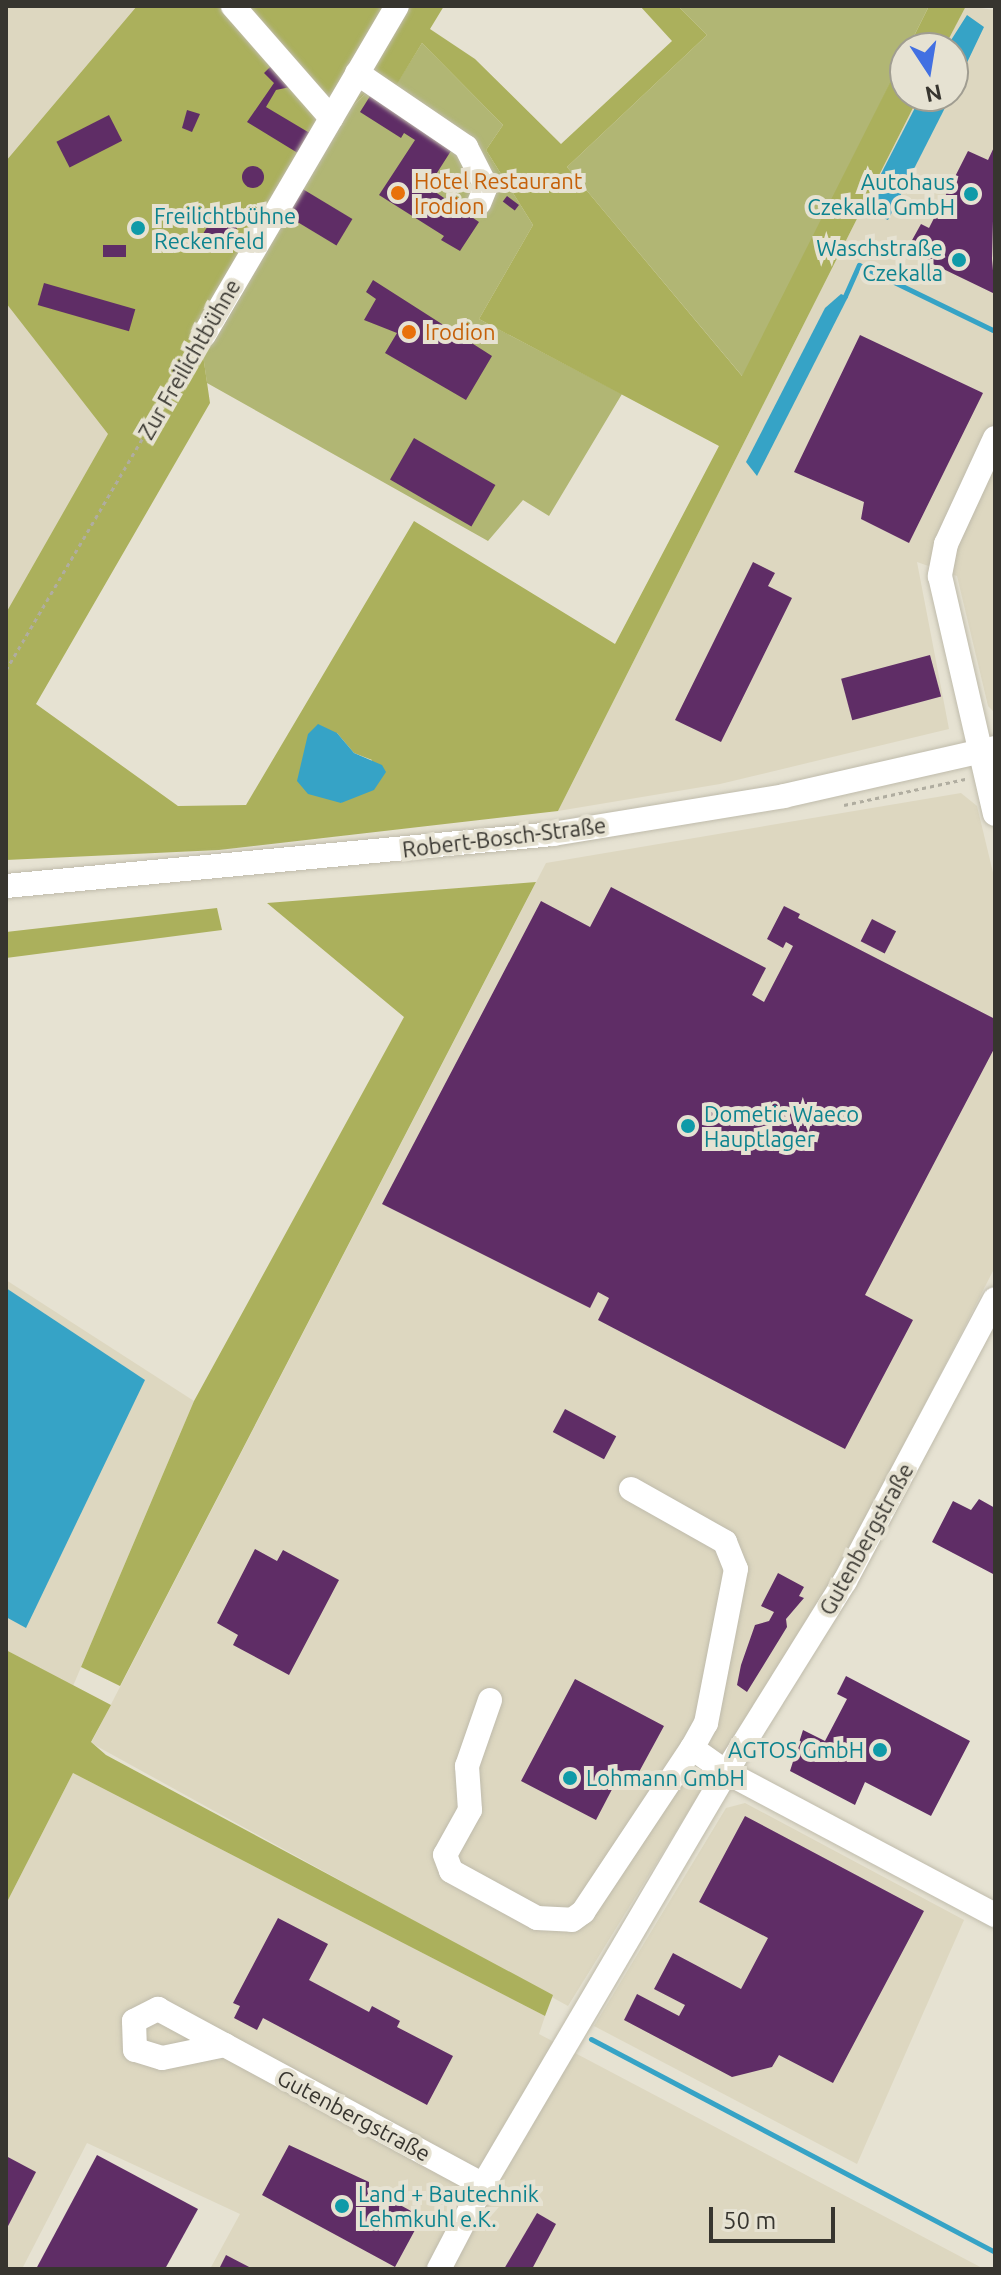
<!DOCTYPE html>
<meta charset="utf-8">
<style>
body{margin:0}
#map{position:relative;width:1001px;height:2275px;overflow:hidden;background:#e6e2d2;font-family:Ubuntu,sans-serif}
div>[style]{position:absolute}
.built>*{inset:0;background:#ddd7c0}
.green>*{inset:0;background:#b1b674}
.forest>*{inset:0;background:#abb05c}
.water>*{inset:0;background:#36a3c6}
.stream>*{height:5px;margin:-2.5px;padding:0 2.5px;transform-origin:2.5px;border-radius:2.5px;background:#36a3c6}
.building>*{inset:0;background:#5f2d66;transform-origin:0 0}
.round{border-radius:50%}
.path>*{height:3px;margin-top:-1.5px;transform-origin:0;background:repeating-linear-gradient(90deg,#b0ada0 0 4px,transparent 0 8px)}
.roads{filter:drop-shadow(0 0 2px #bfbbab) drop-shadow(0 0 2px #bfbbab)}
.minor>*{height:24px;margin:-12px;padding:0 12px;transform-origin:12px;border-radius:12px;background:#fff}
.dots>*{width:22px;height:22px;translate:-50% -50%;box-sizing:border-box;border:4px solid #e6e2d2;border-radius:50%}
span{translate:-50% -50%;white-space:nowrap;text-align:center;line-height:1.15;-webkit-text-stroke:8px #e6e2d2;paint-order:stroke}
.food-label{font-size:22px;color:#c56008}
.left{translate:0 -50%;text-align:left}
.culture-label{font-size:22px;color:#0d838f}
.right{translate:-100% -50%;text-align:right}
.street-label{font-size:22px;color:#37352f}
.frame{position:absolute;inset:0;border:8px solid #37352f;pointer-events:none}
.north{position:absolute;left:889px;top:32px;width:80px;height:80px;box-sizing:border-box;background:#e6e2d2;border:2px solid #a09d91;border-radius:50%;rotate:168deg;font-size:22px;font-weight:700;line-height:32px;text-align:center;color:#37352f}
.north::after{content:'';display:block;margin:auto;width:28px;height:36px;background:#4270e2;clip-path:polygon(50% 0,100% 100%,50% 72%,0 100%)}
.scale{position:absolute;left:709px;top:2207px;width:126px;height:36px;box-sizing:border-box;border:4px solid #37352f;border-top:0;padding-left:10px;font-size:24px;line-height:28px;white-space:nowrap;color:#37352f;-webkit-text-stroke:6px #e6e2d2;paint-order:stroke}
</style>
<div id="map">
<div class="built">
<i style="clip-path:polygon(6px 6px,388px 6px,6px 667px)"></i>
<i style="clip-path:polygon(966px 6px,995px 10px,995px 713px,988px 706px,957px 576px,917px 562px,949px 729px,720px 784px,558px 811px,919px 96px,953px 96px,953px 48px,944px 48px)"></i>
<i style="clip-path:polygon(961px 793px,977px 806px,995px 881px,995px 1267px,854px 1543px,568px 2006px,91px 1743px,546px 863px)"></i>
<i style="clip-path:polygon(6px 1280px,194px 1401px,73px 1686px,6px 1650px)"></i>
<i style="clip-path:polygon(73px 1773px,545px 2016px,539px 2034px,984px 2269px,210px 2269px,240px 2214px,87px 2143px,22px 2269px,6px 2269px,6px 1904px)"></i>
<i style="clip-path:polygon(745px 1803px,964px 1920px,857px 2164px,594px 2026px,726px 1808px)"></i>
</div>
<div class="green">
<i style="clip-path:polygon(678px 6px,929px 6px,743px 377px,567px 167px,707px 35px)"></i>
<i style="clip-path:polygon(422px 43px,503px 125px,486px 150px,533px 225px,479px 319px,622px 394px,549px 516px,523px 500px,488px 541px,207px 383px,203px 355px,336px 123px,371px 88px,397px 83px)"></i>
</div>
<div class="forest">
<i style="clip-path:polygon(evenodd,137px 6px,444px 6px,430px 29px,475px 59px,561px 144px,672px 41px,640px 6px,678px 6px,707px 35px,567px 167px,742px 376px,905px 53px,905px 96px,919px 96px,558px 811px,219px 850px,6px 860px,6px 613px,108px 434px,6px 303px,6px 161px,137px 6px,422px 43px,503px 125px,486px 150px,533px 225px,479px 319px,719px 446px,615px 644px,414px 521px,246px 805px,178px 806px,36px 704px,210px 403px,203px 355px,336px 123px,371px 88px,397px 84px,422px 43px,137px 6px,337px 733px,354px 753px,372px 760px,341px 803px,337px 733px)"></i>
<i style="clip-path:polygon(929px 6px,966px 6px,944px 48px,908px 48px)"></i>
<i style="clip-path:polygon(536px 882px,120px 1686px,81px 1667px,194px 1401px,404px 1017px,267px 903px)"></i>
<i style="clip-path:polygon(217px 908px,222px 930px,6px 958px,6px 932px)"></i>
<i style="clip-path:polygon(6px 1650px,111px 1705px,91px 1742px,106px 1755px,553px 1995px,545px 2016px,73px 1773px,6px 1904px)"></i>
</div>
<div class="water">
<i style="clip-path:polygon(967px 15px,984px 27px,953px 92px,953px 48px,946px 48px)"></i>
<i style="clip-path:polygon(921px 96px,951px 96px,888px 220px,867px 211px,865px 205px)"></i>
<i style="clip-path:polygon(841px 294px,848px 297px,757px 476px,746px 462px,825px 308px)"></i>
<i style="clip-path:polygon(318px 724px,337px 733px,354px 753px,382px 765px,386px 772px,374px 790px,341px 803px,308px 794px,297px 781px,308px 734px)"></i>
<i style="clip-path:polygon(6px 1288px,145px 1380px,26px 1628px,6px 1617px)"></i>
</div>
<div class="stream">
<i style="left:845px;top:296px;width:34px;rotate:-66deg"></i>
<i style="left:859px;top:265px;width:151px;rotate:25.9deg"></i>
<i style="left:591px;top:2039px;width:457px;rotate:27.8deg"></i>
</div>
<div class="building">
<i style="clip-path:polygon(271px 66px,290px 87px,276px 90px,266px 107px,313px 135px,301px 155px,247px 122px,274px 83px,264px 73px)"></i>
<i style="clip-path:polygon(372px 93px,456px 143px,428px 187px,479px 222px,460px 251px,441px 240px,444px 236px,379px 195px,415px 140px,404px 133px,401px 138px,360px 112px)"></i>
<i style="clip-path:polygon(187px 110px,200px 114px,192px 132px,182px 128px)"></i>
<i style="left:109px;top:115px;width:29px;height:59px;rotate:63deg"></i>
<i style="clip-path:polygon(995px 145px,992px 259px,995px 294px,906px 251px,921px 224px,929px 228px,968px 151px,988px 160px)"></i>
<i class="round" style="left:242px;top:166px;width:22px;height:22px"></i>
<i style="left:301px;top:188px;width:60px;height:31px;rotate:31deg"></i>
<i style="left:507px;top:196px;width:15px;height:7px;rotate:37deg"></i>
<i style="left:218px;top:209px;width:26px;height:31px;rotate:31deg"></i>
<i style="left:103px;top:245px;width:23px;height:12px"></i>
<i style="clip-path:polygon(373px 280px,492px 356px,466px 400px,385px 353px,397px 333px,364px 320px,376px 299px,366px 292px)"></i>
<i style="left:44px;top:283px;width:95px;height:23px;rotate:16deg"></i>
<i style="clip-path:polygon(860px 335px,983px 393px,909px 543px,861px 519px,864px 502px,794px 472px)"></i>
<i style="left:414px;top:438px;width:94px;height:48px;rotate:30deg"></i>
<i style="clip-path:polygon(753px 562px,775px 573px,768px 586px,792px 598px,721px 742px,675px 720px)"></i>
<i style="left:930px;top:655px;width:43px;height:92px;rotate:75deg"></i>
<i style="clip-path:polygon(611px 887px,766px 968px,752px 995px,764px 1002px,793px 946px,786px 942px,783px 948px,767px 939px,784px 906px,800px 914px,798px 918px,995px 1019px,995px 1047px,865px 1295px,913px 1320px,845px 1449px,598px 1320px,609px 1298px,598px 1292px,590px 1308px,382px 1204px,541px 901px,590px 927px)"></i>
<i style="left:872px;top:919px;width:27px;height:25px;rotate:27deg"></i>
<i style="left:565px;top:1409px;width:58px;height:26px;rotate:28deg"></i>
<i style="clip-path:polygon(979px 1499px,995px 1508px,995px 1575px,932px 1542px,953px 1501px,971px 1510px)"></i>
<i style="clip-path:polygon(255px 1549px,277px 1561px,283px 1550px,339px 1580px,289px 1675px,233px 1645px,238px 1635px,217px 1623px)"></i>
<i style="clip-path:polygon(778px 1573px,804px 1587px,799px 1596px,804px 1598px,786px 1619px,787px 1627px,747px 1692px,737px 1685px,741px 1665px,755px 1625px,769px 1621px,774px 1612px,761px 1606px)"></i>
<i style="clip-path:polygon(846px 1676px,970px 1741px,931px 1816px,865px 1782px,855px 1805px,790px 1771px,803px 1730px,825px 1741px,847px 1699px,837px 1694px)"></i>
<i style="clip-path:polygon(575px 1679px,664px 1726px,633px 1783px,619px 1776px,596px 1820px,521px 1781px)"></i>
<i style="clip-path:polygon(745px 1816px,924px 1911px,833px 2083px,779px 2055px,772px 2067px,732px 2077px,624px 2020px,637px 1994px,679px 2016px,685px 2005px,654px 1989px,673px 1953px,741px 1989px,768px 1938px,699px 1902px)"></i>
<i style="clip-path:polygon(278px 1918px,328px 1944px,309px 1980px,369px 2012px,372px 2006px,400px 2021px,397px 2027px,453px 2056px,427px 2105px,263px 2018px,257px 2030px,234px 2018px,240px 2006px,233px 2003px)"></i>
<i style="clip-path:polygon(289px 2145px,369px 2182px,369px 2188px,422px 2217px,395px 2267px,262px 2195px)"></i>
<i style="clip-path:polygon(97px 2155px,198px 2209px,165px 2269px,36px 2269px)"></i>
<i style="clip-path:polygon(6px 2156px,36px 2172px,6px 2230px)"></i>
<i style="clip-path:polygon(537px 2213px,556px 2224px,532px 2269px,504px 2269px)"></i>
<i style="clip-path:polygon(226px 2255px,253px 2269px,219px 2269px)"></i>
</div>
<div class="path">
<i style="left:6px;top:670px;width:368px;rotate:-59.5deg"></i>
<i style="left:844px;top:805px;width:124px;rotate:-12.1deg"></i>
</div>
<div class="roads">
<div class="minor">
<i style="left:233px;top:6px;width:149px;rotate:48.8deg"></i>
<i style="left:357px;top:73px;width:132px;rotate:34.2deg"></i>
<i style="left:466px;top:147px;width:44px;rotate:62.9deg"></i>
<i style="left:486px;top:186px;width:18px;rotate:112deg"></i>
<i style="left:204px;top:335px;width:381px;rotate:-59.6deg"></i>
<i style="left:995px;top:438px;width:117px;rotate:114.8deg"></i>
<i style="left:946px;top:544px;width:33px;rotate:101deg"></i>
<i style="left:940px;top:576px;width:244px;rotate:77deg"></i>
<i style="left:6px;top:886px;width:549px;rotate:-5.43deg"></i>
<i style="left:553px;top:834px;width:234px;rotate:-9.3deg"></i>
<i style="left:784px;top:796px;width:216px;rotate:-12.8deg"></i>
<i style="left:631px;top:1489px;width:108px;rotate:29.4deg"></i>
<i style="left:725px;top:1542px;width:29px;rotate:68deg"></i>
<i style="left:736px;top:1569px;width:157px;rotate:101deg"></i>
<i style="left:706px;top:1723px;width:29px;rotate:119deg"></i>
<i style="left:692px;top:1748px;width:42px;rotate:35.2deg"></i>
<i style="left:726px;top:1772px;width:305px;rotate:28deg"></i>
<i style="left:490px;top:1700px;width:70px;rotate:109.2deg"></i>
<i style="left:467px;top:1766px;width:44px;rotate:86.1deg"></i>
<i style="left:470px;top:1810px;width:51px;rotate:119.1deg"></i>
<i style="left:445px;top:1855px;width:17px;rotate:69deg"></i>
<i style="left:451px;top:1871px;width:98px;rotate:28.7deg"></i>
<i style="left:537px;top:1918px;width:35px;rotate:3deg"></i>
<i style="left:572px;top:1920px;width:14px;rotate:-36deg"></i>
<i style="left:583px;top:1912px;width:197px;rotate:-56.4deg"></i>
<i style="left:225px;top:2045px;width:64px;rotate:168.3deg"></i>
<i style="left:162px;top:2058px;width:28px;rotate:-163deg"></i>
<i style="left:135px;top:2050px;width:29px;rotate:-92deg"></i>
<i style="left:134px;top:2021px;width:27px;rotate:-27deg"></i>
<i style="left:158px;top:2009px;width:370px;rotate:28.4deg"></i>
<i style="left:483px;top:2185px;width:479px;rotate:-59.5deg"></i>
<i style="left:726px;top:1772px;width:225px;rotate:-58.1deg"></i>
<i style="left:845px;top:1581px;width:319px;rotate:-62deg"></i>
<i style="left:439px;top:2269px;width:95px;rotate:-62.4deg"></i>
</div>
</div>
<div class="dots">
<i style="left:398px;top:193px;background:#e8710a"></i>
<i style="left:971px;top:194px;background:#0f9aa8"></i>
<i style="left:138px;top:228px;background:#0f9aa8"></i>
<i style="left:959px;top:260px;background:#0f9aa8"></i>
<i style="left:409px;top:332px;background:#e8710a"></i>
<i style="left:688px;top:1126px;background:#0f9aa8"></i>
<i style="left:880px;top:1750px;background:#0f9aa8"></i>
<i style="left:570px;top:1778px;background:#0f9aa8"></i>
<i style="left:342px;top:2206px;background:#0f9aa8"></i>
</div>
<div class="food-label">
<span class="left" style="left:414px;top:193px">Hotel Restaurant<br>Irodion</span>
<span class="left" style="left:425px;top:332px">Irodion</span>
</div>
<div class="culture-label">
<span class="right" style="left:955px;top:194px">Autohaus<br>Czekalla GmbH</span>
<span class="left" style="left:154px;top:228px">Freilichtbühne<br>Reckenfeld</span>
<span class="right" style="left:943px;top:260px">Waschstraße<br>Czekalla</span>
<span class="left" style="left:704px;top:1126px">Dometic Waeco<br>Hauptlager</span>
<span class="right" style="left:864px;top:1750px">AGTOS GmbH</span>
<span class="left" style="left:586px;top:1778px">Lohmann GmbH</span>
<span class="left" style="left:358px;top:2206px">Land + Bautechnik<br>Lehmkuhl e.K.</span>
</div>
<div class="street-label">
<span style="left:189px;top:359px;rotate:-60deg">Zur Freilichtbühne</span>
<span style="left:504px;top:837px;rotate:-7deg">Robert-Bosch-Straße</span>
<span style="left:866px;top:1539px;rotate:-61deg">Gutenbergstraße</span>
<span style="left:354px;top:2115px;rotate:28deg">Gutenbergstraße</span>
</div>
<div class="frame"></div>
<div class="north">N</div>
<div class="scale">50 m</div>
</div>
